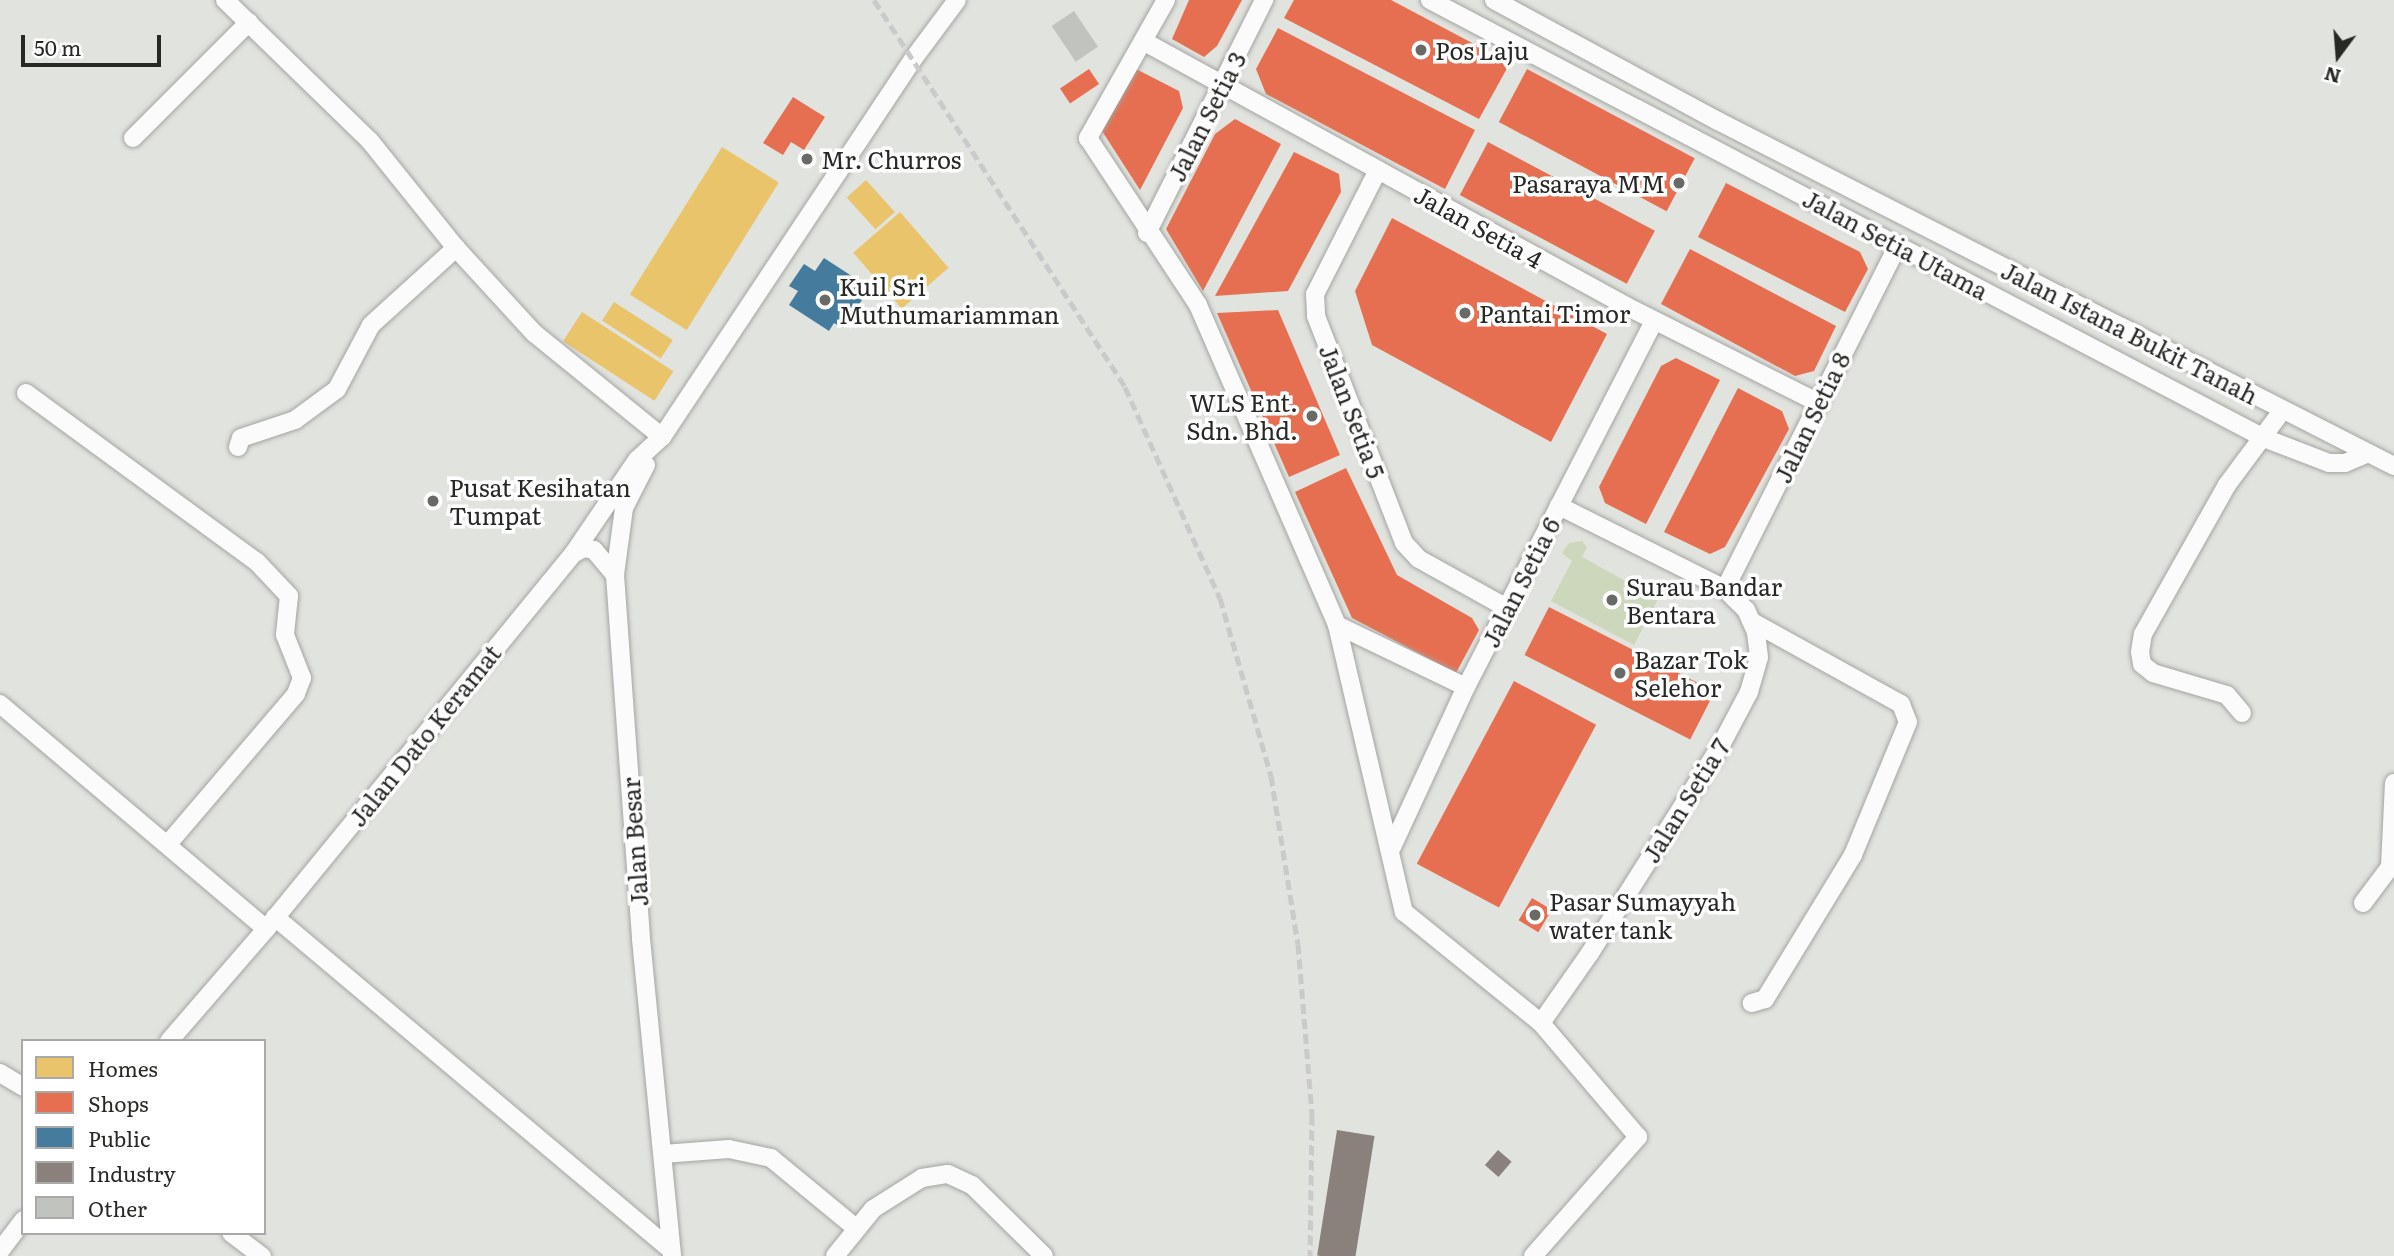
<!DOCTYPE html>
<style>
body{margin:0}
#map{position:relative;width:2394px;height:1256px;overflow:hidden;background:#e1e3de;font-family:Literata,serif}
div>[style]{position:absolute}
.green>*{inset:0;background:#ccd7bb}
.homes>*{inset:0;background:#e9c46a;transform-origin:0 0}
.shops>*{inset:0;background:#e76f51;transform-origin:0 0}
.public>*{inset:0;background:#457b9d}
.industry>*{inset:0;background:#8a817c;transform-origin:0 0}
.building>*{inset:0;background:#c1c3be;transform-origin:0 0}
.roads{filter:drop-shadow(0 0 2px #a3a5a1) drop-shadow(0 0 2px #a3a5a1)}
.minor>*{height:18px;margin:-9px;padding:0 9px;transform-origin:9px;border-radius:9px;background:#fafbfa}
.rail>*{height:5px;margin-top:-2.5px;transform-origin:0;background:repeating-linear-gradient(90deg,#c9cac9 0 10px,transparent 0 15px)}
.dots>*{width:19px;height:19px;translate:-50% -50%;box-sizing:border-box;border:4px solid #fff;border-radius:50%}
span{translate:-50% -50%;white-space:nowrap;text-align:center;line-height:1.15;-webkit-text-stroke:7px #fff;paint-order:stroke}
.poi-label{font-size:24px;color:#272925}
.left{translate:0 -50%;text-align:left}
.right{translate:-100% -50%;text-align:right}
.street-label{font-size:24px;color:#272925}
.legend{position:absolute;left:21px;top:1039px;width:245px;height:196px;box-sizing:border-box;background:#fff;border:2px solid #a9a9a8;margin:0;padding:9px 12px;list-style:none;font-size:21px;color:#272925}
.legend li{display:flex;align-items:center;gap:14px;height:35px}
.legend b{width:35px;border:2px solid #a9a9a8}
.north{position:absolute;left:2303px;top:21px;width:70px;height:70px;-webkit-text-stroke:5px #fff;paint-order:stroke;rotate:196deg;font-size:19px;font-weight:700;line-height:28px;text-align:center;color:#272925}
.north::after{content:'';display:block;margin:auto;width:24px;height:32px;background:#272925;clip-path:polygon(50% 0,100% 100%,50% 72%,0 100%)}
.scale{position:absolute;left:21px;top:35px;width:140px;height:32px;box-sizing:border-box;border:4px solid #272925;border-top:0;padding-left:9px;font-size:21px;line-height:24px;white-space:nowrap;color:#272925;-webkit-text-stroke:5px #fff;paint-order:stroke}
</style>
<div id="map">
<div class="green">
<i style="clip-path:polygon(1582px 541px,1587px 547px,1582px 557px,1658px 599px,1634px 645px,1551px 601px,1572px 561px,1562px 553px,1569px 543px)"></i>
</div>
<div class="homes">
<i style="left:722px;top:147px;width:67px;height:174px;rotate:32deg"></i>
<i style="left:866px;top:180px;width:43px;height:26px;rotate:48deg"></i>
<i style="left:900px;top:212px;width:74px;height:62px;rotate:49deg"></i>
<i style="left:614px;top:302px;width:70px;height:22px;rotate:33deg"></i>
<i style="left:582px;top:312px;width:109px;height:35px;rotate:33deg"></i>
</div>
<div class="shops">
<i style="clip-path:polygon(1189px 0,1242px 0,1217px 46px,1204px 57px,1172px 39px)"></i>
<i style="clip-path:polygon(1294px 0,1391px 0,1510px 63px,1479px 119px,1284px 18px)"></i>
<i style="clip-path:polygon(1278px 28px,1475px 130px,1445px 189px,1266px 94px,1256px 69px)"></i>
<i style="left:1089px;top:69px;width:18px;height:35px;rotate:56deg"></i>
<i style="clip-path:polygon(1136px 69px,1179px 91px,1183px 108px,1140px 190px,1102px 131px)"></i>
<i style="left:1527px;top:69px;width:190px;height:60px;rotate:28deg"></i>
<i style="clip-path:polygon(793px 97px,825px 117px,804px 150px,791px 142px,783px 155px,763px 143px)"></i>
<i style="clip-path:polygon(1235px 119px,1281px 144px,1203px 291px,1166px 229px,1215px 134px)"></i>
<i style="left:1488px;top:142px;width:189px;height:60px;rotate:28deg"></i>
<i style="clip-path:polygon(1294px 152px,1339px 174px,1341px 192px,1288px 291px,1215px 296px)"></i>
<i style="clip-path:polygon(1726px 183px,1860px 252px,1868px 269px,1845px 312px,1698px 237px)"></i>
<i style="clip-path:polygon(1392px 218px,1607px 334px,1551px 442px,1372px 345px,1355px 291px)"></i>
<i style="clip-path:polygon(1690px 249px,1836px 326px,1814px 371px,1795px 376px,1661px 304px)"></i>
<i style="clip-path:polygon(1278px 310px,1340px 455px,1289px 477px,1217px 313px)"></i>
<i style="clip-path:polygon(1676px 358px,1720px 380px,1646px 524px,1605px 503px,1599px 487px,1661px 366px)"></i>
<i style="clip-path:polygon(1738px 388px,1782px 411px,1789px 429px,1725px 547px,1710px 554px,1664px 532px)"></i>
<i style="clip-path:polygon(1346px 468px,1397px 575px,1472px 618px,1479px 630px,1456px 673px,1352px 618px,1295px 492px)"></i>
<i style="left:1549px;top:607px;width:186px;height:54px;rotate:27deg"></i>
<i style="left:1514px;top:681px;width:93px;height:207px;rotate:28deg"></i>
<i style="left:1532px;top:898px;width:23px;height:26px;rotate:31deg"></i>
</div>
<div class="public">
<i style="clip-path:polygon(824px 258px,861px 282px,854px 294px,862px 300px,843px 328px,834px 323px,829px 331px,789px 305px,798px 291px,789px 286px,804px 264px,815px 271px)"></i>
</div>
<div class="industry">
<i style="left:1337px;top:1130px;width:38px;height:127px;rotate:9deg"></i>
<i style="left:1498px;top:1150px;width:18px;height:20px;rotate:41deg"></i>
</div>
<div class="building">
<i style="left:1074px;top:11px;width:43px;height:27px;rotate:56deg"></i>
</div>
<div class="roads">
<div class="minor">
<i style="left:225px;top:0;width:202px;rotate:44.2deg"></i>
<i style="left:370px;top:141px;width:137px;rotate:51.2deg"></i>
<i style="left:456px;top:248px;width:115px;rotate:47.5deg"></i>
<i style="left:534px;top:333px;width:165px;rotate:39.1deg"></i>
<i style="left:1166px;top:0;width:159px;rotate:119.5deg"></i>
<i style="left:1088px;top:138px;width:200px;rotate:56.6deg"></i>
<i style="left:1198px;top:305px;width:349px;rotate:66.5deg"></i>
<i style="left:1337px;top:625px;width:295px;rotate:76.9deg"></i>
<i style="left:1404px;top:912px;width:176px;rotate:39deg"></i>
<i style="left:1541px;top:1023px;width:85px;rotate:-55deg"></i>
<i style="left:1590px;top:953px;width:248px;rotate:-57.8deg"></i>
<i style="left:1722px;top:743px;width:58px;rotate:-62.1deg"></i>
<i style="left:1749px;top:692px;width:36px;rotate:-74deg"></i>
<i style="left:1759px;top:657px;width:25px;rotate:-97deg"></i>
<i style="left:1756px;top:632px;width:24px;rotate:-114deg"></i>
<i style="left:1746px;top:610px;width:30px;rotate:-135deg"></i>
<i style="left:1725px;top:589px;width:186px;rotate:-153.4deg"></i>
<i style="left:1430px;top:0;width:942px;rotate:27.71deg"></i>
<i style="left:2264px;top:438px;width:70px;rotate:21deg"></i>
<i style="left:2329px;top:463px;width:16px"></i>
<i style="left:2345px;top:463px;width:25px;rotate:-23deg"></i>
<i style="left:1494px;top:0;width:255px;rotate:28.4deg"></i>
<i style="left:1718px;top:121px;width:759px;rotate:27.04deg"></i>
<i style="left:1143px;top:41px;width:553px;rotate:28.74deg"></i>
<i style="left:1628px;top:307px;width:214px;rotate:26.7deg"></i>
<i style="left:133px;top:138px;width:164px;rotate:-45deg"></i>
<i style="left:1378px;top:170px;width:139px;rotate:116.9deg"></i>
<i style="left:1315px;top:294px;width:22px;rotate:87deg"></i>
<i style="left:1316px;top:316px;width:243px;rotate:68.8deg"></i>
<i style="left:1404px;top:543px;width:22px;rotate:47deg"></i>
<i style="left:1419px;top:559px;width:101px;rotate:29.1deg"></i>
<i style="left:1147px;top:233px;width:261px;rotate:-63.3deg"></i>
<i style="left:26px;top:393px;width:286px;rotate:36.2deg"></i>
<i style="left:257px;top:562px;width:47px;rotate:46.7deg"></i>
<i style="left:289px;top:596px;width:39px;rotate:96deg"></i>
<i style="left:285px;top:635px;width:46px;rotate:68.4deg"></i>
<i style="left:302px;top:678px;width:17px;rotate:111deg"></i>
<i style="left:296px;top:694px;width:197px;rotate:130.5deg"></i>
<i style="left:238px;top:447px;width:9px;rotate:-72deg"></i>
<i style="left:241px;top:438px;width:57px;rotate:-18.4deg"></i>
<i style="left:295px;top:420px;width:52px;rotate:-36.4deg"></i>
<i style="left:337px;top:389px;width:72px;rotate:-62deg"></i>
<i style="left:371px;top:325px;width:115px;rotate:-42.2deg"></i>
<i style="left:646px;top:465px;width:48px;rotate:117.1deg"></i>
<i style="left:624px;top:508px;width:68px;rotate:97.7deg"></i>
<i style="left:615px;top:575px;width:365px;rotate:85.9deg"></i>
<i style="left:641px;top:939px;width:319px;rotate:84.4deg"></i>
<i style="left:573px;top:554px;width:13px;rotate:-29deg"></i>
<i style="left:584px;top:548px;width:10px;rotate:11deg"></i>
<i style="left:594px;top:550px;width:33px;rotate:50deg"></i>
<i style="left:1725px;top:589px;width:385px;rotate:-63.3deg"></i>
<i style="left:1751px;top:621px;width:171px;rotate:29deg"></i>
<i style="left:1901px;top:704px;width:19px;rotate:69deg"></i>
<i style="left:1908px;top:722px;width:144px;rotate:112.5deg"></i>
<i style="left:1853px;top:855px;width:169px;rotate:121.4deg"></i>
<i style="left:1765px;top:999px;width:14px;rotate:163deg"></i>
<i style="left:1337px;top:625px;width:143px;rotate:25.7deg"></i>
<i style="left:0;top:704px;width:348px;rotate:40.2deg"></i>
<i style="left:2242px;top:713px;width:23px;rotate:-130deg"></i>
<i style="left:2227px;top:695px;width:77px;rotate:-163.4deg"></i>
<i style="left:2153px;top:673px;width:14px;rotate:-141deg"></i>
<i style="left:2142px;top:664px;width:12px;rotate:-99deg"></i>
<i style="left:2140px;top:652px;width:18px;rotate:-81deg"></i>
<i style="left:2143px;top:634px;width:171px;rotate:-60.6deg"></i>
<i style="left:2227px;top:485px;width:92px;rotate:-53.4deg"></i>
<i style="left:1392px;top:847px;width:176px;rotate:-65.2deg"></i>
<i style="left:1466px;top:687px;width:411px;rotate:-62.8deg"></i>
<i style="left:2363px;top:903px;width:45px;rotate:-53.1deg"></i>
<i style="left:2390px;top:867px;width:84px;rotate:-87.3deg"></i>
<i style="left:275px;top:917px;width:517px;rotate:40.06deg"></i>
<i style="left:169px;top:1041px;width:148px;rotate:-49.1deg"></i>
<i style="left:266px;top:929px;width:485px;rotate:-50.7deg"></i>
<i style="left:573px;top:554px;width:114px;rotate:-55.8deg"></i>
<i style="left:637px;top:460px;width:34px;rotate:-43deg"></i>
<i style="left:662px;top:437px;width:455px;rotate:-56.4deg"></i>
<i style="left:914px;top:58px;width:72px;rotate:-53.4deg"></i>
<i style="left:0;top:1073px;width:27px;rotate:31deg"></i>
<i style="left:663px;top:1154px;width:66px;rotate:-4.3deg"></i>
<i style="left:729px;top:1149px;width:43px;rotate:12.1deg"></i>
<i style="left:771px;top:1158px;width:110px;rotate:39.5deg"></i>
<i style="left:231px;top:1233px;width:39px;rotate:37deg"></i>
<i style="left:0;top:1251px;width:39px;rotate:-53deg"></i>
<i style="left:835px;top:1256px;width:60px;rotate:-51deg"></i>
<i style="left:873px;top:1209px;width:58px;rotate:-32.3deg"></i>
<i style="left:922px;top:1178px;width:26px;rotate:-9deg"></i>
<i style="left:948px;top:1174px;width:26px;rotate:25deg"></i>
<i style="left:972px;top:1185px;width:101px;rotate:44.6deg"></i>
<i style="left:1533px;top:1256px;width:159px;rotate:-48.6deg"></i>
<i style="left:1638px;top:1137px;width:150px;rotate:-130.4deg"></i>
</div>
</div>
<div class="rail">
<i style="left:874px;top:0;width:461px;rotate:57deg"></i>
<i style="left:1125px;top:387px;width:231px;rotate:65.8deg"></i>
<i style="left:1220px;top:598px;width:185px;rotate:74deg"></i>
<i style="left:1271px;top:776px;width:170px;rotate:80.9deg"></i>
<i style="left:1298px;top:944px;width:172px;rotate:85.3deg"></i>
<i style="left:1312px;top:1115px;width:141px;rotate:90.8deg"></i>
</div>
<div class="dots">
<i style="left:1421px;top:50px;background:#686a66"></i>
<i style="left:807px;top:159px;background:#686a66"></i>
<i style="left:1679px;top:183px;background:#686a66"></i>
<i style="left:825px;top:300px;background:#686a66"></i>
<i style="left:1465px;top:313px;background:#686a66"></i>
<i style="left:1312px;top:416px;background:#686a66"></i>
<i style="left:433px;top:501px;background:#686a66"></i>
<i style="left:1612px;top:600px;background:#686a66"></i>
<i style="left:1620px;top:673px;background:#686a66"></i>
<i style="left:1535px;top:915px;background:#686a66"></i>
</div>
<div class="poi-label">
<span class="left" style="left:1435px;top:50px">Pos Laju</span>
<span class="left" style="left:821px;top:159px">Mr. Churros</span>
<span class="right" style="left:1665px;top:183px">Pasaraya MM</span>
<span class="left" style="left:839px;top:300px">Kuil Sri<br>Muthumariamman</span>
<span class="left" style="left:1479px;top:313px">Pantai Timor</span>
<span class="right" style="left:1298px;top:416px">WLS Ent.<br>Sdn. Bhd.</span>
<span class="left" style="left:449px;top:501px">Pusat Kesihatan<br>Tumpat</span>
<span class="left" style="left:1626px;top:600px">Surau Bandar<br>Bentara</span>
<span class="left" style="left:1634px;top:673px">Bazar Tok<br>Selehor</span>
<span class="left" style="left:1549px;top:915px">Pasar Sumayyah<br>water tank</span>
</div>
<div class="street-label">
<span style="left:1206px;top:116px;rotate:-63deg">Jalan Setia 3</span>
<span style="left:1479px;top:226px;rotate:29deg">Jalan Setia 4</span>
<span style="left:1896px;top:244px;rotate:28deg">Jalan Setia Utama</span>
<span style="left:2130px;top:332px;rotate:27deg">Jalan Istana Bukit Tanah</span>
<span style="left:1353px;top:411px;rotate:69deg">Jalan Setia 5</span>
<span style="left:1811px;top:417px;rotate:-64deg">Jalan Setia 8</span>
<span style="left:1520px;top:582px;rotate:-63deg">Jalan Setia 6</span>
<span style="left:424px;top:735px;rotate:-51deg">Jalan Dato Keramat</span>
<span style="left:1685px;top:800px;rotate:-58deg">Jalan Setia 7</span>
<span style="left:634px;top:842px;rotate:-94deg">Jalan Besar</span>
</div>
<ul class="legend">
<li><b style="height:19px;background:#e9c46a"></b>Homes</li>
<li><b style="height:19px;background:#e76f51"></b>Shops</li>
<li><b style="height:19px;background:#457b9d"></b>Public</li>
<li><b style="height:19px;background:#8a817c"></b>Industry</li>
<li><b style="height:19px;background:#c1c3be"></b>Other</li>
</ul>
<div class="north">N</div>
<div class="scale">50 m</div>
</div>
